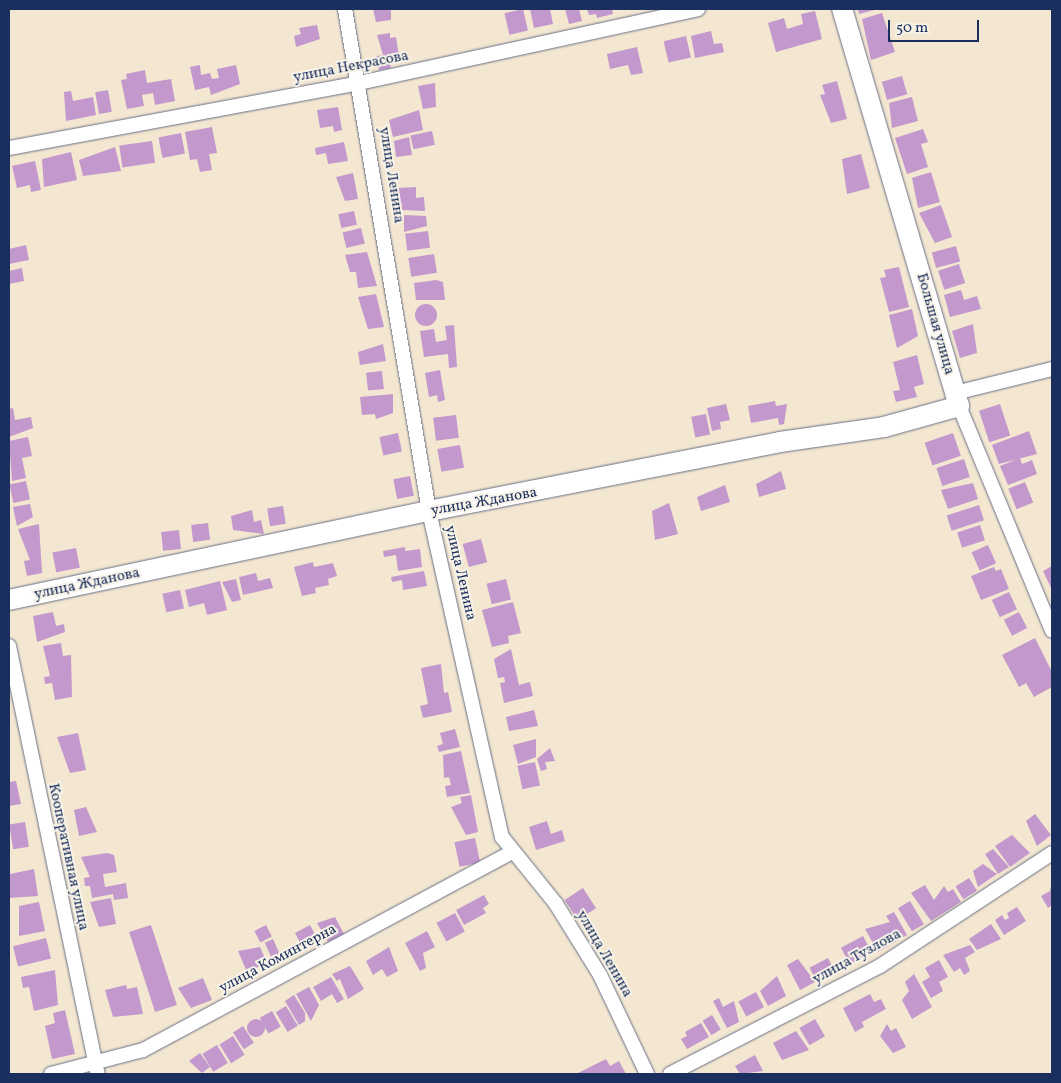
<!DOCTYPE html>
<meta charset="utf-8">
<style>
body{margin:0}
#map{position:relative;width:1061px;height:1083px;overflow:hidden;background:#f4e7d1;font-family:Vollkorn,serif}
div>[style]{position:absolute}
.building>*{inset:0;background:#c298cd;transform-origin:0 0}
.round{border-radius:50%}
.roads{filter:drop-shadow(0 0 1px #676f86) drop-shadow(0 0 1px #676f86)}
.street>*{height:14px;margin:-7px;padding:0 7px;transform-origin:7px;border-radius:7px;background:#fff}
.secondary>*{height:20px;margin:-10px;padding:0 10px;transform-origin:10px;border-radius:10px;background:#fff}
span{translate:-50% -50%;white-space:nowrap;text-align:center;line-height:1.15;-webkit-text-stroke:4px #f7f3e8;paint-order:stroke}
.street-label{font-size:15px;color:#1b2f5e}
.frame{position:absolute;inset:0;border:10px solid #1b2f5e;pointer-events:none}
.scale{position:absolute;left:888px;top:20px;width:91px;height:22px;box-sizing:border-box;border:2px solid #1b2f5e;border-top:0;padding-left:6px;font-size:15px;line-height:18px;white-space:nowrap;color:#1b2f5e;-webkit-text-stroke:4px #f7f3e8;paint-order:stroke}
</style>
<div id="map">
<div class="building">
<i style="clip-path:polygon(373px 9px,391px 9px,391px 20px,376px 22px)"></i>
<i style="left:523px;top:9px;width:22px;height:19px;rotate:77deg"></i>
<i style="clip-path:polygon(530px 9px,550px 9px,553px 24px,534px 28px)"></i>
<i style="clip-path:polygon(565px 9px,579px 9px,582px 21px,569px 24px)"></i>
<i style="clip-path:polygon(587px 9px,612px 9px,613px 14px,597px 18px,596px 14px,589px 15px)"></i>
<i style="clip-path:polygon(858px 9px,878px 9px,859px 14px)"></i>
<i style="clip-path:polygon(815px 11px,822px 39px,776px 52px,768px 23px,784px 18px,787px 29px,803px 24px,801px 14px)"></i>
<i style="clip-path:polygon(882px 13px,895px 52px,871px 60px,862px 19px)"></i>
<i style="clip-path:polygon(317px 25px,320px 39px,296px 47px,294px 36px,301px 34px,299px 28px)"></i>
<i style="clip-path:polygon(711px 31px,714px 44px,722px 43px,724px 52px,695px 58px,691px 36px)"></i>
<i style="clip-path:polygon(390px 33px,390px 38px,396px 37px,399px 56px,389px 57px,391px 68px,379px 70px,376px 56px,383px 55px,377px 35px)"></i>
<i style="left:686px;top:36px;width:22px;height:23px;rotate:77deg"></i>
<i style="clip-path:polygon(637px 47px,643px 73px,631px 75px,628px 65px,610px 69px,607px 54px)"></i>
<i style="clip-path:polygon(200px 65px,201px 75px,210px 73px,212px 79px,219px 78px,217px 69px,236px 65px,240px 84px,211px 95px,209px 87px,195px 90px,190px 67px)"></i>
<i style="clip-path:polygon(145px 70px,147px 83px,171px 79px,175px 101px,155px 105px,153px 93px,142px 95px,144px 106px,127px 109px,121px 80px,127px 79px,126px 74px)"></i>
<i style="left:902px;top:76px;width:19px;height:21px;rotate:74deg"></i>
<i style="clip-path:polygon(837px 81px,847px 119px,831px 123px,820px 95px,825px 94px,822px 85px)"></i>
<i style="clip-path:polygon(435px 83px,436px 107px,423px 109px,418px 86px)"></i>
<i style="left:108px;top:90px;width:22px;height:13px;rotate:80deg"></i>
<i style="clip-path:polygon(71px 91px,73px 101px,93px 97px,96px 115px,66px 121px,64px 92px)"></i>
<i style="clip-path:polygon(912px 97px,918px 121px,892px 128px,889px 103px)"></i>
<i style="clip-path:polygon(338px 107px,342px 130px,334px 132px,333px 126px,320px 128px,317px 110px)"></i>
<i style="clip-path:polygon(419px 110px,423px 130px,393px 137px,389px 120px)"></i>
<i style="clip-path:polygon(212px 127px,217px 153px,209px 154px,212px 170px,200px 172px,197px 159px,190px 160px,185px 132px)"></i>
<i style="clip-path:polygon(923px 129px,928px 142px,921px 144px,928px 167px,907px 174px,895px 138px)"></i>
<i style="left:432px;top:131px;width:14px;height:22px;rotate:78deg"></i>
<i style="left:181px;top:133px;width:21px;height:23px;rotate:79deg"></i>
<i style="clip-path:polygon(409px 137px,412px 155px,396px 157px,394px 141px)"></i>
<i style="left:152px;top:141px;width:22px;height:33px;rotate:82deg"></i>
<i style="clip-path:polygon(344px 142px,348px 161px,328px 164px,326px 153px,316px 155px,315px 148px)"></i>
<i style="clip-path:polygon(115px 147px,121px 171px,83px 176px,79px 160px)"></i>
<i style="clip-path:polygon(71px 152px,77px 180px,44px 187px,42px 159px)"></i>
<i style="clip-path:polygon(861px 154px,870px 188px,847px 194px,842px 159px)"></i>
<i style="clip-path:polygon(35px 161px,41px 190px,31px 192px,30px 185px,17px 188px,12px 166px)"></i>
<i style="clip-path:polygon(931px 172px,940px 202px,918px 208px,912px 178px)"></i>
<i style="clip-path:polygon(353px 173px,358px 199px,345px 201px,336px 177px)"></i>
<i style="clip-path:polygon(416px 187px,416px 198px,424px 197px,425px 211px,400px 210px,398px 188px)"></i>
<i style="clip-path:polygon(941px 205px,952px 237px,935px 243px,919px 213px)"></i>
<i style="left:354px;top:211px;width:14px;height:16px;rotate:78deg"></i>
<i style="clip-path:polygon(404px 215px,426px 216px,427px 226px,404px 232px)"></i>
<i style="left:361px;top:228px;width:16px;height:19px;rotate:76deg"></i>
<i style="left:428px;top:231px;width:17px;height:23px;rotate:83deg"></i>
<i style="clip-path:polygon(26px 245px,29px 260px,9px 264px,9px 249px)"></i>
<i style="left:956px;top:246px;width:16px;height:25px;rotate:75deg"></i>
<i style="clip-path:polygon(367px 252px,377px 286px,358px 288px,356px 272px,350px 272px,345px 255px)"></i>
<i style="left:434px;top:254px;width:19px;height:26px;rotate:81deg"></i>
<i style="left:959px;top:264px;width:20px;height:22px;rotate:72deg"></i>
<i style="clip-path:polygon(899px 267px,909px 307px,889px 312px,880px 278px,886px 277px,884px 270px)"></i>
<i style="clip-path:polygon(22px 268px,24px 281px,9px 284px,9px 271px)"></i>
<i style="clip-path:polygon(436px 280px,443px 282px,445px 300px,416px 300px,414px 283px)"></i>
<i style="clip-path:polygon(961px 290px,964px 300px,977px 296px,981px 309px,950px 317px,944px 295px)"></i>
<i style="clip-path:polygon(376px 294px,384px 327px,368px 329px,358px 297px)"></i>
<i class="round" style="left:415px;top:304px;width:22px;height:22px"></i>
<i style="clip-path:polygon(912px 309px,918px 336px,897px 348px,889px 315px)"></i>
<i style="clip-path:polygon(973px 324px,977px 353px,960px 358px,952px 331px)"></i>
<i style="clip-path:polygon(454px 325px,457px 367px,449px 368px,448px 354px,424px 357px,420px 331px,434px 329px,436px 342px,447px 340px,445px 326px)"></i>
<i style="clip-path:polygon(383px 344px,386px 361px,360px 365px,358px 352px)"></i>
<i style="clip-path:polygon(917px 355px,924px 384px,914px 387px,917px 397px,896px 402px,893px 391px,900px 390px,893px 362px)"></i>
<i style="clip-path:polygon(440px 370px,445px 400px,438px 402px,437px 395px,429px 397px,425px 373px)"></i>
<i style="left:382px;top:371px;width:18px;height:16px;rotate:84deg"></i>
<i style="clip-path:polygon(393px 394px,393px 413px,376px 419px,375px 414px,362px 415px,360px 397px)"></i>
<i style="clip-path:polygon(775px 401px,776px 406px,787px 404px,784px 424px,779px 425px,778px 418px,751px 423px,748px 406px)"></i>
<i style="clip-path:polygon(726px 404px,730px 420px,720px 422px,721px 429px,712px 431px,707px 408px)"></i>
<i style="left:1000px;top:404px;width:33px;height:22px;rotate:72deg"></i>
<i style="clip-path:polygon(13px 408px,15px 420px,31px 417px,33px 428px,9px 437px,9px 409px)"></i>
<i style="left:706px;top:414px;width:21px;height:15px;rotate:79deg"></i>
<i style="left:456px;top:415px;width:23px;height:23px;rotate:83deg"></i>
<i style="clip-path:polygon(1029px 431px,1037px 454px,999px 464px,992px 445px)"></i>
<i style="left:398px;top:433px;width:19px;height:19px;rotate:78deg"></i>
<i style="left:953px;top:433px;width:24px;height:30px;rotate:71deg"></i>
<i style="clip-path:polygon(28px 437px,32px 456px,22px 458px,26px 478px,12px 481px,9px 441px)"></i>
<i style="left:460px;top:445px;width:23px;height:23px;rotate:80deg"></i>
<i style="clip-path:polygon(1020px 458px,1022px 464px,1032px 460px,1037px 474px,1008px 485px,1000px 466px)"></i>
<i style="left:964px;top:459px;width:19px;height:29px;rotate:72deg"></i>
<i style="clip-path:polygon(781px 471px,786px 489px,759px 497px,756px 484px)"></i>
<i style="left:410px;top:476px;width:20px;height:17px;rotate:79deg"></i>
<i style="left:26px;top:481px;width:19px;height:17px;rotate:78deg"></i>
<i style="left:1025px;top:482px;width:22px;height:18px;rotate:68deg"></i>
<i style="clip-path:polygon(973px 483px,978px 499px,948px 509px,941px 490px)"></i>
<i style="clip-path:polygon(725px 485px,730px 502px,701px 511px,697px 497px)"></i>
<i style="clip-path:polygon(669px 503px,678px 534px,655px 540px,652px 511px)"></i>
<i style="clip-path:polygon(30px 504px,33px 517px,17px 526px,13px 507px)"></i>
<i style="left:979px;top:505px;width:16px;height:34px;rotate:72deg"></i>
<i style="left:283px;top:506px;width:18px;height:16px;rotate:81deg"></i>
<i style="clip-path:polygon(252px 510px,254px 522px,261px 520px,264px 534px,233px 530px,231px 516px)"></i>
<i style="left:208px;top:523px;width:17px;height:17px;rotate:83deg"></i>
<i style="clip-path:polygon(39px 524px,42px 573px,27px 576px,24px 561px,30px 560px,18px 529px)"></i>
<i style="left:980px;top:525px;width:16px;height:24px;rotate:72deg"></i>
<i style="left:179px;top:530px;width:19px;height:18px;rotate:84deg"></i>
<i style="left:481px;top:539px;width:24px;height:19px;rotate:75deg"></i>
<i style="left:988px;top:545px;width:20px;height:18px;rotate:66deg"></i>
<i style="clip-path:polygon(405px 547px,405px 551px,420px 549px,422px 567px,398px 571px,396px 555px,384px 557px,383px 551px)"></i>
<i style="left:76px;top:548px;width:20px;height:24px;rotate:79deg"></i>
<i style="clip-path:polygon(313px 562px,314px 567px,333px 563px,337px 576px,328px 579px,329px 585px,315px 588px,316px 593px,302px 596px,294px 567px)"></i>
<i style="clip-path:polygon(1052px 566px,1052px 590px,1043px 571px)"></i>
<i style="clip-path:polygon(994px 567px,996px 571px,1001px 569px,1009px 589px,981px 600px,971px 576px)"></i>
<i style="clip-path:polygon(424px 571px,427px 586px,403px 590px,402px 580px,392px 582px,391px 577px)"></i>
<i style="clip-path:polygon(256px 573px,258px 581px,270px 578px,273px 588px,243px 595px,239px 577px)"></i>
<i style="clip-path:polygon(236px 579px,241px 600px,232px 602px,222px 582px)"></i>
<i style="left:506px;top:579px;width:21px;height:20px;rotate:76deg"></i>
<i style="clip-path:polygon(220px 581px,227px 610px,207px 615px,204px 603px,189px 607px,185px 590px)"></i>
<i style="left:180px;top:590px;width:19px;height:18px;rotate:78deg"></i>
<i style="left:1009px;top:592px;width:19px;height:19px;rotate:65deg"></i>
<i style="clip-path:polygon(513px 602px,521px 633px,508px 636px,509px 643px,492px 647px,482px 610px)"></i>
<i style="clip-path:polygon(53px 612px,56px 626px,64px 624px,65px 632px,37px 642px,33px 616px)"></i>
<i style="left:1019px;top:612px;width:18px;height:17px;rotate:63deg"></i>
<i style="clip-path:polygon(1035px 638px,1052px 672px,1052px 687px,1034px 697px,1026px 683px,1019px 687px,1002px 655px)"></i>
<i style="clip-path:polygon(61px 643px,63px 656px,71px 655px,72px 697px,55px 700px,52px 683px,45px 684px,44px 677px,50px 676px,43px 646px)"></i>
<i style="clip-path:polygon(511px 649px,519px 685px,530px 682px,533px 696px,504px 703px,500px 683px,505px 682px,504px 677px,498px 678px,494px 659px)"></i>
<i style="clip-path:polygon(441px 664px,444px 693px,448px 692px,452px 712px,423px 718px,420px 706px,428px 704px,421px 668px)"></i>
<i style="clip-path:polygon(534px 710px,538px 726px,509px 731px,506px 717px)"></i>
<i style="clip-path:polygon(455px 729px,460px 747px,439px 752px,437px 746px,443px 744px,440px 733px)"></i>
<i style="clip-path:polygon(78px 733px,86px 770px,70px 773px,57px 737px)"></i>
<i style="clip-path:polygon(536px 739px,536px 757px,518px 764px,513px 745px)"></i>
<i style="clip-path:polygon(550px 748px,555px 761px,545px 762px,547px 769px,541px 771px,537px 759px)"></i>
<i style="clip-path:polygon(461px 751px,470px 793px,447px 797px,445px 786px,451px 785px,449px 777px,444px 778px,443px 755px)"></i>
<i style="left:535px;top:762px;width:24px;height:18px;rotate:78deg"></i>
<i style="clip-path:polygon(16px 781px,21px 804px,9px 806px,9px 782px)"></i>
<i style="clip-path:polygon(471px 795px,478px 832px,466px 835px,451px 807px,462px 803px,460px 797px)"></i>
<i style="clip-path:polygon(86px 807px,97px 832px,79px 836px,74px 810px)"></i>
<i style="clip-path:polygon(1035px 814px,1051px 835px,1037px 846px,1026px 821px)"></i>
<i style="clip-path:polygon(547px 821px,551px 834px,562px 830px,565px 841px,536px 850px,529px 827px)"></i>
<i style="left:25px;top:822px;width:25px;height:16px;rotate:81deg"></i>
<i style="clip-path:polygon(1012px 835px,1030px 853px,1010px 867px,995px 846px)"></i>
<i style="left:475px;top:838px;width:25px;height:21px;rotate:78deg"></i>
<i style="clip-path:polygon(993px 849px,1009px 867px,998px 874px,985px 854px)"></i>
<i style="clip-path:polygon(107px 853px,114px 855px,117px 872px,103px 874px,105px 887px,126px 883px,128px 898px,114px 900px,113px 894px,92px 898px,90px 886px,85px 886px,84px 878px,90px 877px,81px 857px)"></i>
<i style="clip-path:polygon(983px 864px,997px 874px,978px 887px,973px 871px)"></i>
<i style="clip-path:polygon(34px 869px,38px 896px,9px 898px,10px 874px)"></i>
<i style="left:969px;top:878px;width:15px;height:16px;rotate:58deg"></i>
<i style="clip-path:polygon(1052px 881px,1052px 905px,1048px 908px,1041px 896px,1050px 891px)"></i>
<i style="clip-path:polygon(925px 885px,934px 900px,944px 886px,948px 892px,953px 889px,961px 902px,931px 921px,911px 893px)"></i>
<i style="left:583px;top:888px;width:24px;height:22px;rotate:57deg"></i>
<i style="clip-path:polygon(484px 895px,489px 904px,483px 908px,486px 913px,464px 925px,456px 910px)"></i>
<i style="clip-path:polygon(111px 898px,116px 924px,99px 927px,90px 902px)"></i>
<i style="left:910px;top:901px;width:27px;height:14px;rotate:59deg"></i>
<i style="clip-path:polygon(39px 902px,45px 931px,19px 936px,19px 906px)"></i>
<i style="clip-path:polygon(1017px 907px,1026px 921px,1004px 935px,995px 920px,1002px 915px,1005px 920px,1009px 918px,1007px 913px)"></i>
<i style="clip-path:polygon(894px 912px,907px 935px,878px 952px,865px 929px,890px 922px,886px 916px)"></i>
<i style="left:455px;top:913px;width:21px;height:21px;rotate:62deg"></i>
<i style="clip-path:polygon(335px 917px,344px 934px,328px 942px,317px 923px)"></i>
<i style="clip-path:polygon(991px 924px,1001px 939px,977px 950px,969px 939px)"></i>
<i style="left:151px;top:925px;width:84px;height:23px;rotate:72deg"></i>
<i style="left:266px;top:925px;width:13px;height:13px;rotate:63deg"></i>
<i style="left:310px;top:925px;width:19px;height:17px;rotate:62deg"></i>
<i style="clip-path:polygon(427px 931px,435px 947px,423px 953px,426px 968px,420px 971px,405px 943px)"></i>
<i style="left:863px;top:936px;width:19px;height:25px;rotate:62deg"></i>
<i style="left:46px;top:938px;width:21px;height:34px;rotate:76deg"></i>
<i style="left:273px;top:939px;width:22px;height:9px;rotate:66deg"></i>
<i style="clip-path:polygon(970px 945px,975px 952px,965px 958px,970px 971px,964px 975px,960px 968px,954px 972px,943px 955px)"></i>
<i style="clip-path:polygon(260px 947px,267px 963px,247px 972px,238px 951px)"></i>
<i style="clip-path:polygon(389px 947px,398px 971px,387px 977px,382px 969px,373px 975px,366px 961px)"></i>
<i style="left:828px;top:958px;width:15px;height:21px;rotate:62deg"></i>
<i style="clip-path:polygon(798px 959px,815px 982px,800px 990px,787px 965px)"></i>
<i style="clip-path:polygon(939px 960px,948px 977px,939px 982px,943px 991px,931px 998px,922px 982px,930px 977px,925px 968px)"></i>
<i style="clip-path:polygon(350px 966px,364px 989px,348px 999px,340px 979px,337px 981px,332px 974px)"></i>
<i style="clip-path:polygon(55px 970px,58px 1005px,34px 1011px,29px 987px,23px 988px,21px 977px)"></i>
<i style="clip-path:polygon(914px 974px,932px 1007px,912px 1019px,902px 1000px,909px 991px,905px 982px)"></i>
<i style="clip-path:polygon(777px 976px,786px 996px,768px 1006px,760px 991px)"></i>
<i style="clip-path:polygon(331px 977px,344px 999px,337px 1003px,332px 994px,321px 1001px,313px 987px)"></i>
<i style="clip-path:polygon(203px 978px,212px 1000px,191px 1008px,178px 988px)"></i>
<i style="clip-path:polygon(126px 985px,127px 989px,137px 987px,143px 1014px,113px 1017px,105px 990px)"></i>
<i style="clip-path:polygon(309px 987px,319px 1005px,311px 1021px,296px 994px)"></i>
<i style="left:756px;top:992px;width:17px;height:20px;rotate:62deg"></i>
<i style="clip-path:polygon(870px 994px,874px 1002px,881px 999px,886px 1009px,862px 1022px,864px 1027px,855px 1032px,843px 1008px)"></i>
<i style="clip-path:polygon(294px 995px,305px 1013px,305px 1021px,299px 1025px,285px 1001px)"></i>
<i style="clip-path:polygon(719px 998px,723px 1007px,734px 1001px,739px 1022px,727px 1028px,713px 1001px)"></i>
<i style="left:286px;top:1006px;width:23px;height:12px;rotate:59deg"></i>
<i style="clip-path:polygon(65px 1010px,75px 1054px,52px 1059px,45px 1026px,55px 1023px,53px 1013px)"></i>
<i style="left:272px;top:1011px;width:18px;height:14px;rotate:61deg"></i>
<i style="left:712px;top:1015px;width:17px;height:11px;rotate:59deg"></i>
<i style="left:815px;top:1019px;width:20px;height:18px;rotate:60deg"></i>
<i class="round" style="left:247px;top:1019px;width:18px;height:18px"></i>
<i style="clip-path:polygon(701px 1023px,709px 1037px,687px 1049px,681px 1039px,687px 1036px,685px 1032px)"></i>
<i style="clip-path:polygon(887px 1024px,891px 1031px,896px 1028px,906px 1047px,893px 1053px,880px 1036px)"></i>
<i style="left:243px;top:1026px;width:20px;height:12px;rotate:57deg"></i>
<i style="clip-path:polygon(796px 1031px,809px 1050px,782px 1060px,773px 1043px)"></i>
<i style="left:233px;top:1036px;width:22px;height:16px;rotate:58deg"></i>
<i style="left:217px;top:1045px;width:21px;height:17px;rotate:59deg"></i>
<i style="clip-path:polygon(200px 1053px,210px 1067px,202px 1073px,189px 1061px)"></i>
<i style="clip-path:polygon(755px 1055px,763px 1071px,740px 1074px,735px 1066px)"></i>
<i style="clip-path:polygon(606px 1059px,610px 1066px,619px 1061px,626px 1074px,576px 1074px)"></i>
</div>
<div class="roads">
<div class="street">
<i style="left:345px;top:9px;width:509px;rotate:80.5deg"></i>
<i style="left:429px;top:511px;width:334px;rotate:77.4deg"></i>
<i style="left:502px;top:837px;width:86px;rotate:51.1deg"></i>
<i style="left:556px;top:904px;width:84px;rotate:58.2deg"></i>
<i style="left:600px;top:975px;width:110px;rotate:64.6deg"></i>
<i style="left:9px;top:148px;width:356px;rotate:-10.5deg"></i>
<i style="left:359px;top:83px;width:347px;rotate:-12.3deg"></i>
<i style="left:955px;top:393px;width:100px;rotate:-13.9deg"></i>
<i style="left:959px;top:406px;width:243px;rotate:67.5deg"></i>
<i style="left:9px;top:646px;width:437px;rotate:78.3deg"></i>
<i style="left:51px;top:1074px;width:95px;rotate:-14.6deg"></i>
<i style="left:143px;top:1050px;width:419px;rotate:-28.2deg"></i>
<i style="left:670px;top:1074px;width:236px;rotate:-27.2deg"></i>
<i style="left:880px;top:966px;width:206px;rotate:-33.3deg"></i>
</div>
<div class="secondary">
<i style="left:9px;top:600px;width:429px;rotate:-12deg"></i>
<i style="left:429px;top:511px;width:358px;rotate:-11.1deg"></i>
<i style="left:780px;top:442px;width:105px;rotate:-8.2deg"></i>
<i style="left:884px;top:427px;width:78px;rotate:-15.6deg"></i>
<i style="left:959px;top:406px;width:414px;rotate:-106.4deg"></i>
</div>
</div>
<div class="street-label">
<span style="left:351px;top:67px;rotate:-11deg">улица Некрасова</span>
<span style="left:391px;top:175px;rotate:81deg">улица Ленина</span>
<span style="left:935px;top:324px;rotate:74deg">Большая улица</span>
<span style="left:484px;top:502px;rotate:-10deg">улица Жданова</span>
<span style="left:460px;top:573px;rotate:77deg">улица Ленина</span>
<span style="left:87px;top:584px;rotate:-12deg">улица Жданова</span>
<span style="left:68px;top:857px;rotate:78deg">Кооперативная улица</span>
<span style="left:604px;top:954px;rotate:60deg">улица Ленина</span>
<span style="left:857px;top:957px;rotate:-29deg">улица Тузлова</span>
<span style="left:278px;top:959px;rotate:-28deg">улица Коминтерна</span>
</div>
<div class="frame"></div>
<div class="scale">50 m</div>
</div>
